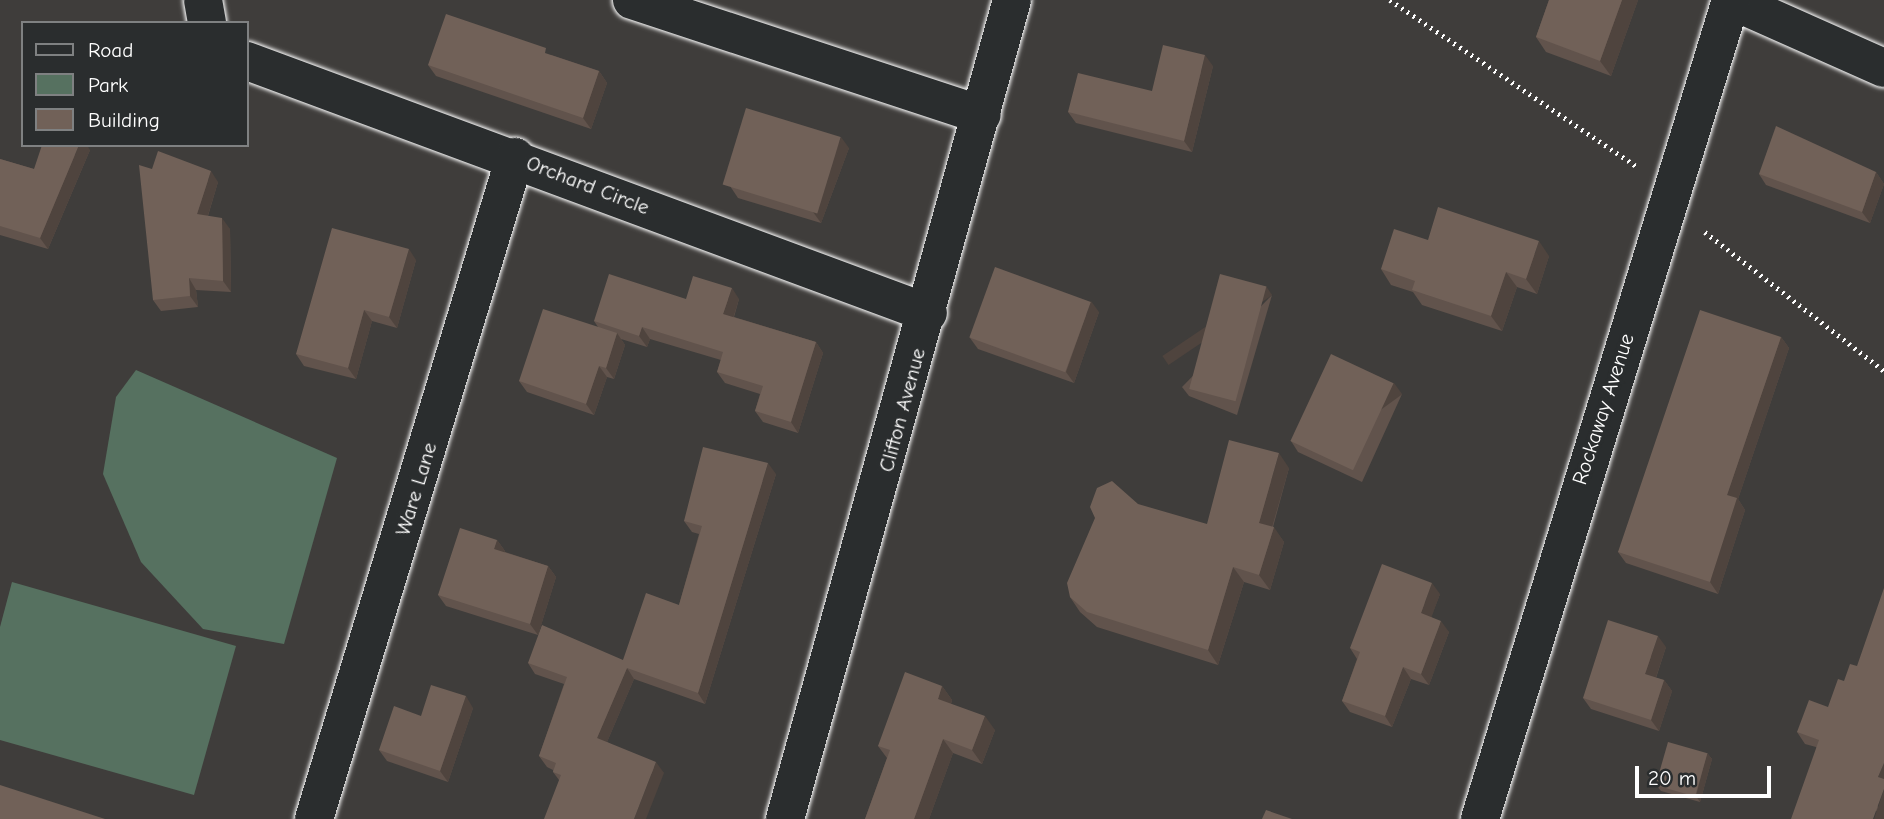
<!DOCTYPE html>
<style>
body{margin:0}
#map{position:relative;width:1884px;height:819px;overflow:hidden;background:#3f3d3b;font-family:"Comic Neue",sans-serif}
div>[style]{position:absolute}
.green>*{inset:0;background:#567160}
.path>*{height:4.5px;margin-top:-2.25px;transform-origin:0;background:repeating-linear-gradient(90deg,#fff 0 2px,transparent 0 7px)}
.roads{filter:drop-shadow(0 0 2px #fff) drop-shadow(0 0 2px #fff)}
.minor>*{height:38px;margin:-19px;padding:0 19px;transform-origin:19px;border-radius:19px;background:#2a2d2e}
.tertiary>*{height:38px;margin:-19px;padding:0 19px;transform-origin:19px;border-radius:19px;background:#2a2d2e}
.wall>*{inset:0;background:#61534c}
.shaded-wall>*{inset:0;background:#4f443e;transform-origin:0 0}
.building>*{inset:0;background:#716158;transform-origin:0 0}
span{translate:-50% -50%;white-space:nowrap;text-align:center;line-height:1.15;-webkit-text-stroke:7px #2a2d2e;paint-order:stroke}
.street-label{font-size:21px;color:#fff}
.legend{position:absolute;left:21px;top:21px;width:228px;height:126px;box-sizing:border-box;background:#2a2d2e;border:2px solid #7f8182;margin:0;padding:9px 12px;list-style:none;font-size:21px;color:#fff}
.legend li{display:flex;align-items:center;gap:14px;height:35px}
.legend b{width:35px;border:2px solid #7f8182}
.scale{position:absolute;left:1635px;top:766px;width:136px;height:32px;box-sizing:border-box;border:4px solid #fff;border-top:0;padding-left:9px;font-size:21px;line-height:24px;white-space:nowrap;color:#fff;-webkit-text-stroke:5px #2a2d2e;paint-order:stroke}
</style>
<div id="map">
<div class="green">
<i style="clip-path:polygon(136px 370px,337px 458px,284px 644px,203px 629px,141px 562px,103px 474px,116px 397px)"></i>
<i style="clip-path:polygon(12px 582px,236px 646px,194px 795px,0 740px,0 627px)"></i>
</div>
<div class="path">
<i style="left:1390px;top:0;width:297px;rotate:34deg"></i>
<i style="left:1705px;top:232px;width:227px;rotate:37.8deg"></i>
</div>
<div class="roads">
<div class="minor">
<i style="left:203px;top:0;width:23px;rotate:80deg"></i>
<i style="left:632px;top:0;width:368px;rotate:18.2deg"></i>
<i style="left:1731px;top:0;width:167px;rotate:24deg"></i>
<i style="left:247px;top:61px;width:726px;rotate:20.31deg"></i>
<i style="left:314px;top:819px;width:692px;rotate:-73.11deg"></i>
<i style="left:785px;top:819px;width:850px;rotate:-74.51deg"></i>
</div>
<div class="tertiary">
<i style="left:1480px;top:819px;width:857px;rotate:-72.96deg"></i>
</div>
</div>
<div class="wall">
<i style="clip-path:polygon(1549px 0,1638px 0,1611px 76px,1546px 52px,1536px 37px)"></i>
<i style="clip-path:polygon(551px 55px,599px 71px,607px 83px,591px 129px,436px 76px,428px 65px)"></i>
<i style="clip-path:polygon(1213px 66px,1192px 152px,1076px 123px,1068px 112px,1152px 91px)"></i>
<i style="clip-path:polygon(849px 148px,821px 223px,738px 198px,730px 186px)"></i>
<i style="clip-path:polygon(90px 150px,48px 249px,0 235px,0 159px,34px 169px)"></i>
<i style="clip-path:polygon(152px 169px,218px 182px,208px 216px,230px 229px,231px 292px,196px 290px,198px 307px,161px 311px,153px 300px)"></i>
<i style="clip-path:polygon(1876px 172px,1884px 184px,1870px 223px,1766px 185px,1759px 174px)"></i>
<i style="clip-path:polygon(1428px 240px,1549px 256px,1537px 294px,1517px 287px,1502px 331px,1422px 305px,1413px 292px,1391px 285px,1381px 269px)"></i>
<i style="clip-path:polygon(416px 260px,397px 328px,372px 321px,356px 379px,304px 366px,296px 354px)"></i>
<i style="clip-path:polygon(1272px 295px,1237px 415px,1189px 396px,1182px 387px)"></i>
<i style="clip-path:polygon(686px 299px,739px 299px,734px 317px,816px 342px,823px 353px,798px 433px,763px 422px,755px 411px,760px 394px,725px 383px,717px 372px,721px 360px,650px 339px,647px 347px,621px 339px,625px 345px,614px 379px,607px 377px,594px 415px,527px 392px,519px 381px,598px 327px,594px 321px)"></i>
<i style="clip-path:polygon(1099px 312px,1074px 383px,978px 349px,970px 338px)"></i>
<i style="clip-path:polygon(1781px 337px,1789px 348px,1738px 499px,1745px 510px,1718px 594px,1626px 563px,1618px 552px)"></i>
<i style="clip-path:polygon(1402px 394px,1362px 482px,1298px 452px,1291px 441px)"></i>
<i style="clip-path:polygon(1289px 468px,1273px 527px,1284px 542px,1270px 590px,1244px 582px,1218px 665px,1097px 627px,1080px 612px,1070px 597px,1207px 524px)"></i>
<i style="clip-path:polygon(776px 474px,705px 704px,634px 679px,607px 742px,664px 773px,559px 780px,553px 772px,553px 770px,547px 767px,539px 756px,564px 684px,535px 674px,528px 663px,623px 660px,679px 605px,699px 534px,692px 532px,684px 521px)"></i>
<i style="clip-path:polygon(497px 540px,505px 551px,505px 552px,548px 566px,556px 577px,538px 635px,446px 606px,438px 595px)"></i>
<i style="clip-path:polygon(1440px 594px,1431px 617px,1449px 632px,1429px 685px,1411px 679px,1392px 727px,1350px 712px,1342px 701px,1357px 659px,1350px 648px)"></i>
<i style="clip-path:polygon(1666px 647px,1656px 678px,1664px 680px,1672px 691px,1659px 731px,1591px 709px,1583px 698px)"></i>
<i style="clip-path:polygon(942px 686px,952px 700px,951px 704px,995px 730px,982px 764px,953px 753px,929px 819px,865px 819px,887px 758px,878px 746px)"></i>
<i style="clip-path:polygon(1828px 707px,1884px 819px,1816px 747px,1805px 744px,1797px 732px)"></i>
<i style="clip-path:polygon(473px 708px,448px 782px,387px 761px,379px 750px,421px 716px)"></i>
<i style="clip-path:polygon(1707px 753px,1712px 759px,1700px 802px,1661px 791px,1656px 785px)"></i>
</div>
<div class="shaded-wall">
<i style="clip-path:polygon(1622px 0,1638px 0,1611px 76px,1600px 61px)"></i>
<i style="clip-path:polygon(1205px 55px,1213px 66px,1192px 152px,1184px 141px)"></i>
<i style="clip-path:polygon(599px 71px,607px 83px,591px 129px,583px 118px)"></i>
<i style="clip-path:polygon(841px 137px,849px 148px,821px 223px,813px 212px)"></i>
<i style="clip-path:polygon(79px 145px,87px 145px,90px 150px,48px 249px,40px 238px)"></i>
<i style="clip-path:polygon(211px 171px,218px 182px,205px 225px,197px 214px)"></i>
<i style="clip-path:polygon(1876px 172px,1884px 184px,1870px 223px,1862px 212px)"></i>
<i style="clip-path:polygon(222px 218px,230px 229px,231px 292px,223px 281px)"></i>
<i style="clip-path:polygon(1539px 241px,1549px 256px,1537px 294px,1526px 279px)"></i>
<i style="clip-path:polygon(409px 249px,416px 260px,397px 328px,389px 317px)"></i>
<i style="clip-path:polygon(1506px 272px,1517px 287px,1502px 331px,1491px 316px)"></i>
<i style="clip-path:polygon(189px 278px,196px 290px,198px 307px,190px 296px)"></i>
<i style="left:1266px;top:286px;width:11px;height:125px;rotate:56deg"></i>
<i style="clip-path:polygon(732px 288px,739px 299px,731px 325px,723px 314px)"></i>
<i style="clip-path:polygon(1091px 301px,1099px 312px,1074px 383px,1066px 372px)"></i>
<i style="clip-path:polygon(364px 310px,372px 321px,356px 379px,348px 368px)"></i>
<i style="clip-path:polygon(642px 327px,650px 339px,647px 347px,639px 336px)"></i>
<i style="clip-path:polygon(617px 333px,625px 345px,614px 379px,606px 368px)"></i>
<i style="clip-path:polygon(1781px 337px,1789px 348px,1738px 499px,1745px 510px,1718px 594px,1710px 582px,1727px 495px)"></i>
<i style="clip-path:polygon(816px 342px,823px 353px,798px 433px,791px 422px)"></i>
<i style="clip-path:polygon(599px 366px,607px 377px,594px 415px,586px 404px)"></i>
<i style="left:1394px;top:383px;width:14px;height:97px;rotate:54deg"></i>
<i style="clip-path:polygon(1279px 453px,1289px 468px,1269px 538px,1259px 523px)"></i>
<i style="clip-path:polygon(768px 463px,776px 474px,705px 704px,698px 693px)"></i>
<i style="clip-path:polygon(1274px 527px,1284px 542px,1270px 590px,1259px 575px)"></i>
<i style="clip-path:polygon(497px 540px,505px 551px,502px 560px,494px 549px)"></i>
<i style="clip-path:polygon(548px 566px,556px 577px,538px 635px,530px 624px)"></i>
<i style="clip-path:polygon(1233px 567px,1244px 582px,1218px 665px,1208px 650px)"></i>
<i style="clip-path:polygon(1432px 583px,1440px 594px,1429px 624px,1421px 613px)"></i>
<i style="clip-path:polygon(1441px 621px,1449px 632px,1429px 685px,1421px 674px)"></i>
<i style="clip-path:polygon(1658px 636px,1666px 647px,1653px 686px,1645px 674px)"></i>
<i style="clip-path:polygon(1403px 667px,1411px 679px,1392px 727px,1385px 716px)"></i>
<i style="clip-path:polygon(627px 668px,634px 679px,604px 749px,597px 738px)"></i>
<i style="clip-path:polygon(1664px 680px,1672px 691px,1659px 731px,1651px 720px)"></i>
<i style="clip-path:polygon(942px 686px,952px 700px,948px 713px,938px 699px)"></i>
<i style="clip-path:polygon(466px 696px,473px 708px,448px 782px,440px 771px)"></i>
<i style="clip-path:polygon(985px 716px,995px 730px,982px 764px,972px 750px)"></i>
<i style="clip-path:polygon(943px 739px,953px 753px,929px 819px,914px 819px)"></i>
<i style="clip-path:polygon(1707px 753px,1712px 759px,1700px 802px,1696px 796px)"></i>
<i style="clip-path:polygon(656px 762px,664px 773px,646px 819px,634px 819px)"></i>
<i style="clip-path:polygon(1884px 762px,1884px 785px,1878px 777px)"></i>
<i style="clip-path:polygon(1884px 789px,1884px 819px,1874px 819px)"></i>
</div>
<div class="building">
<i style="clip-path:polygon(1549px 0,1622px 0,1600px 61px,1536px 37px)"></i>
<i style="clip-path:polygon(446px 14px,546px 48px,545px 53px,599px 71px,583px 118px,428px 65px)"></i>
<i style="clip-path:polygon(1163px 45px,1205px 55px,1184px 141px,1068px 112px,1078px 73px,1152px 91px)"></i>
<i style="left:746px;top:108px;width:99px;height:80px;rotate:17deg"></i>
<i style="clip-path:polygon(1776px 126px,1876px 172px,1862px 212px,1759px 174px)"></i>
<i style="clip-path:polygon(42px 145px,79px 145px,40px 238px,0 226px,0 159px,34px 169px)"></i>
<i style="clip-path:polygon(158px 151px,211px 171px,197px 214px,222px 218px,223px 281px,189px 278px,190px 296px,153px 300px,139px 165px,152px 169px)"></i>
<i style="clip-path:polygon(1438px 207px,1539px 241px,1526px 279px,1506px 272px,1491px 316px,1412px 290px,1415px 281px,1381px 269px,1394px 229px,1428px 240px)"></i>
<i style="clip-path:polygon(332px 228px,409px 249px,389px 317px,364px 310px,348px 368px,296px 354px)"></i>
<i style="left:995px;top:267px;width:102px;height:75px;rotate:20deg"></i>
<i style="clip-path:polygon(609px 274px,686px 299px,693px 276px,732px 288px,723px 314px,816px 342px,791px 422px,755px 411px,763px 386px,717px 372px,723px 352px,642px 327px,639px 336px,594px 321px)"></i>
<i style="left:1220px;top:274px;width:48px;height:119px;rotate:15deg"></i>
<i style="clip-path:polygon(543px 309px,617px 333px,606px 368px,599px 366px,586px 404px,519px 381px)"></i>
<i style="clip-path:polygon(1700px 310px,1781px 337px,1727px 495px,1737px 498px,1710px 582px,1618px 552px)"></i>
<i style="left:1331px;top:354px;width:69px;height:96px;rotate:25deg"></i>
<i style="clip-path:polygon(1229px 440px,1279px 453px,1259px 523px,1274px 527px,1259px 575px,1233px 567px,1208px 650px,1087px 612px,1070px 597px,1067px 583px,1095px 518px,1090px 507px,1097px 488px,1112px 481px,1138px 504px,1207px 524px)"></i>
<i style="clip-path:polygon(703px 447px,768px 463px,698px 693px,627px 668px,597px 738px,656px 762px,634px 819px,544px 819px,561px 775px,553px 772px,556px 763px,539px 756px,567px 677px,528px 663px,542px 625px,623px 660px,646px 593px,679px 605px,702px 526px,684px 521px)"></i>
<i style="clip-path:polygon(460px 528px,497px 540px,494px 549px,548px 566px,530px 624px,438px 595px)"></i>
<i style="clip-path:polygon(1382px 564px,1432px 583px,1421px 613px,1441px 621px,1421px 674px,1403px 667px,1385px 716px,1342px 701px,1360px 652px,1350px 648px)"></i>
<i style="clip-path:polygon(1884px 588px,1884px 763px,1878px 777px,1884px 779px,1884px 789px,1873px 819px,1791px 819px,1819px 740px,1797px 732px,1809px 700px,1828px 707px,1838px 679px,1844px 681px,1850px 664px,1857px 666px)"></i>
<i style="clip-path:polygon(1608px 620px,1658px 636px,1645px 674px,1664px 680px,1651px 720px,1583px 698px)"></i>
<i style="clip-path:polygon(905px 672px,942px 686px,938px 699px,985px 716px,972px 750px,943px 739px,914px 819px,865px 819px,890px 750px,878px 746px)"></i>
<i style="clip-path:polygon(431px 685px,466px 696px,440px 771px,379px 750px,394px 706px,421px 716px)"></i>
<i style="left:1668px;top:742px;width:41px;height:45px;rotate:16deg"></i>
<i style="clip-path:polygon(0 785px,105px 819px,0 819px)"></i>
<i style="clip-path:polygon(1266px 810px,1292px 819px,1262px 819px)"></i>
</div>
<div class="street-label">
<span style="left:588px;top:185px;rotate:21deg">Orchard Circle</span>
<span style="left:1603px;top:409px;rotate:-72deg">Rockaway Avenue</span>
<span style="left:902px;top:410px;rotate:-75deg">Clifton Avenue</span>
<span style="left:416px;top:489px;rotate:-73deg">Ware Lane</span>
</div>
<ul class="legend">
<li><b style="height:9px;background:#2a2d2e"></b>Road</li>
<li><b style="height:19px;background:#567160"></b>Park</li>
<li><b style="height:19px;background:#716158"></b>Building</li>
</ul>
<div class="scale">20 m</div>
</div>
